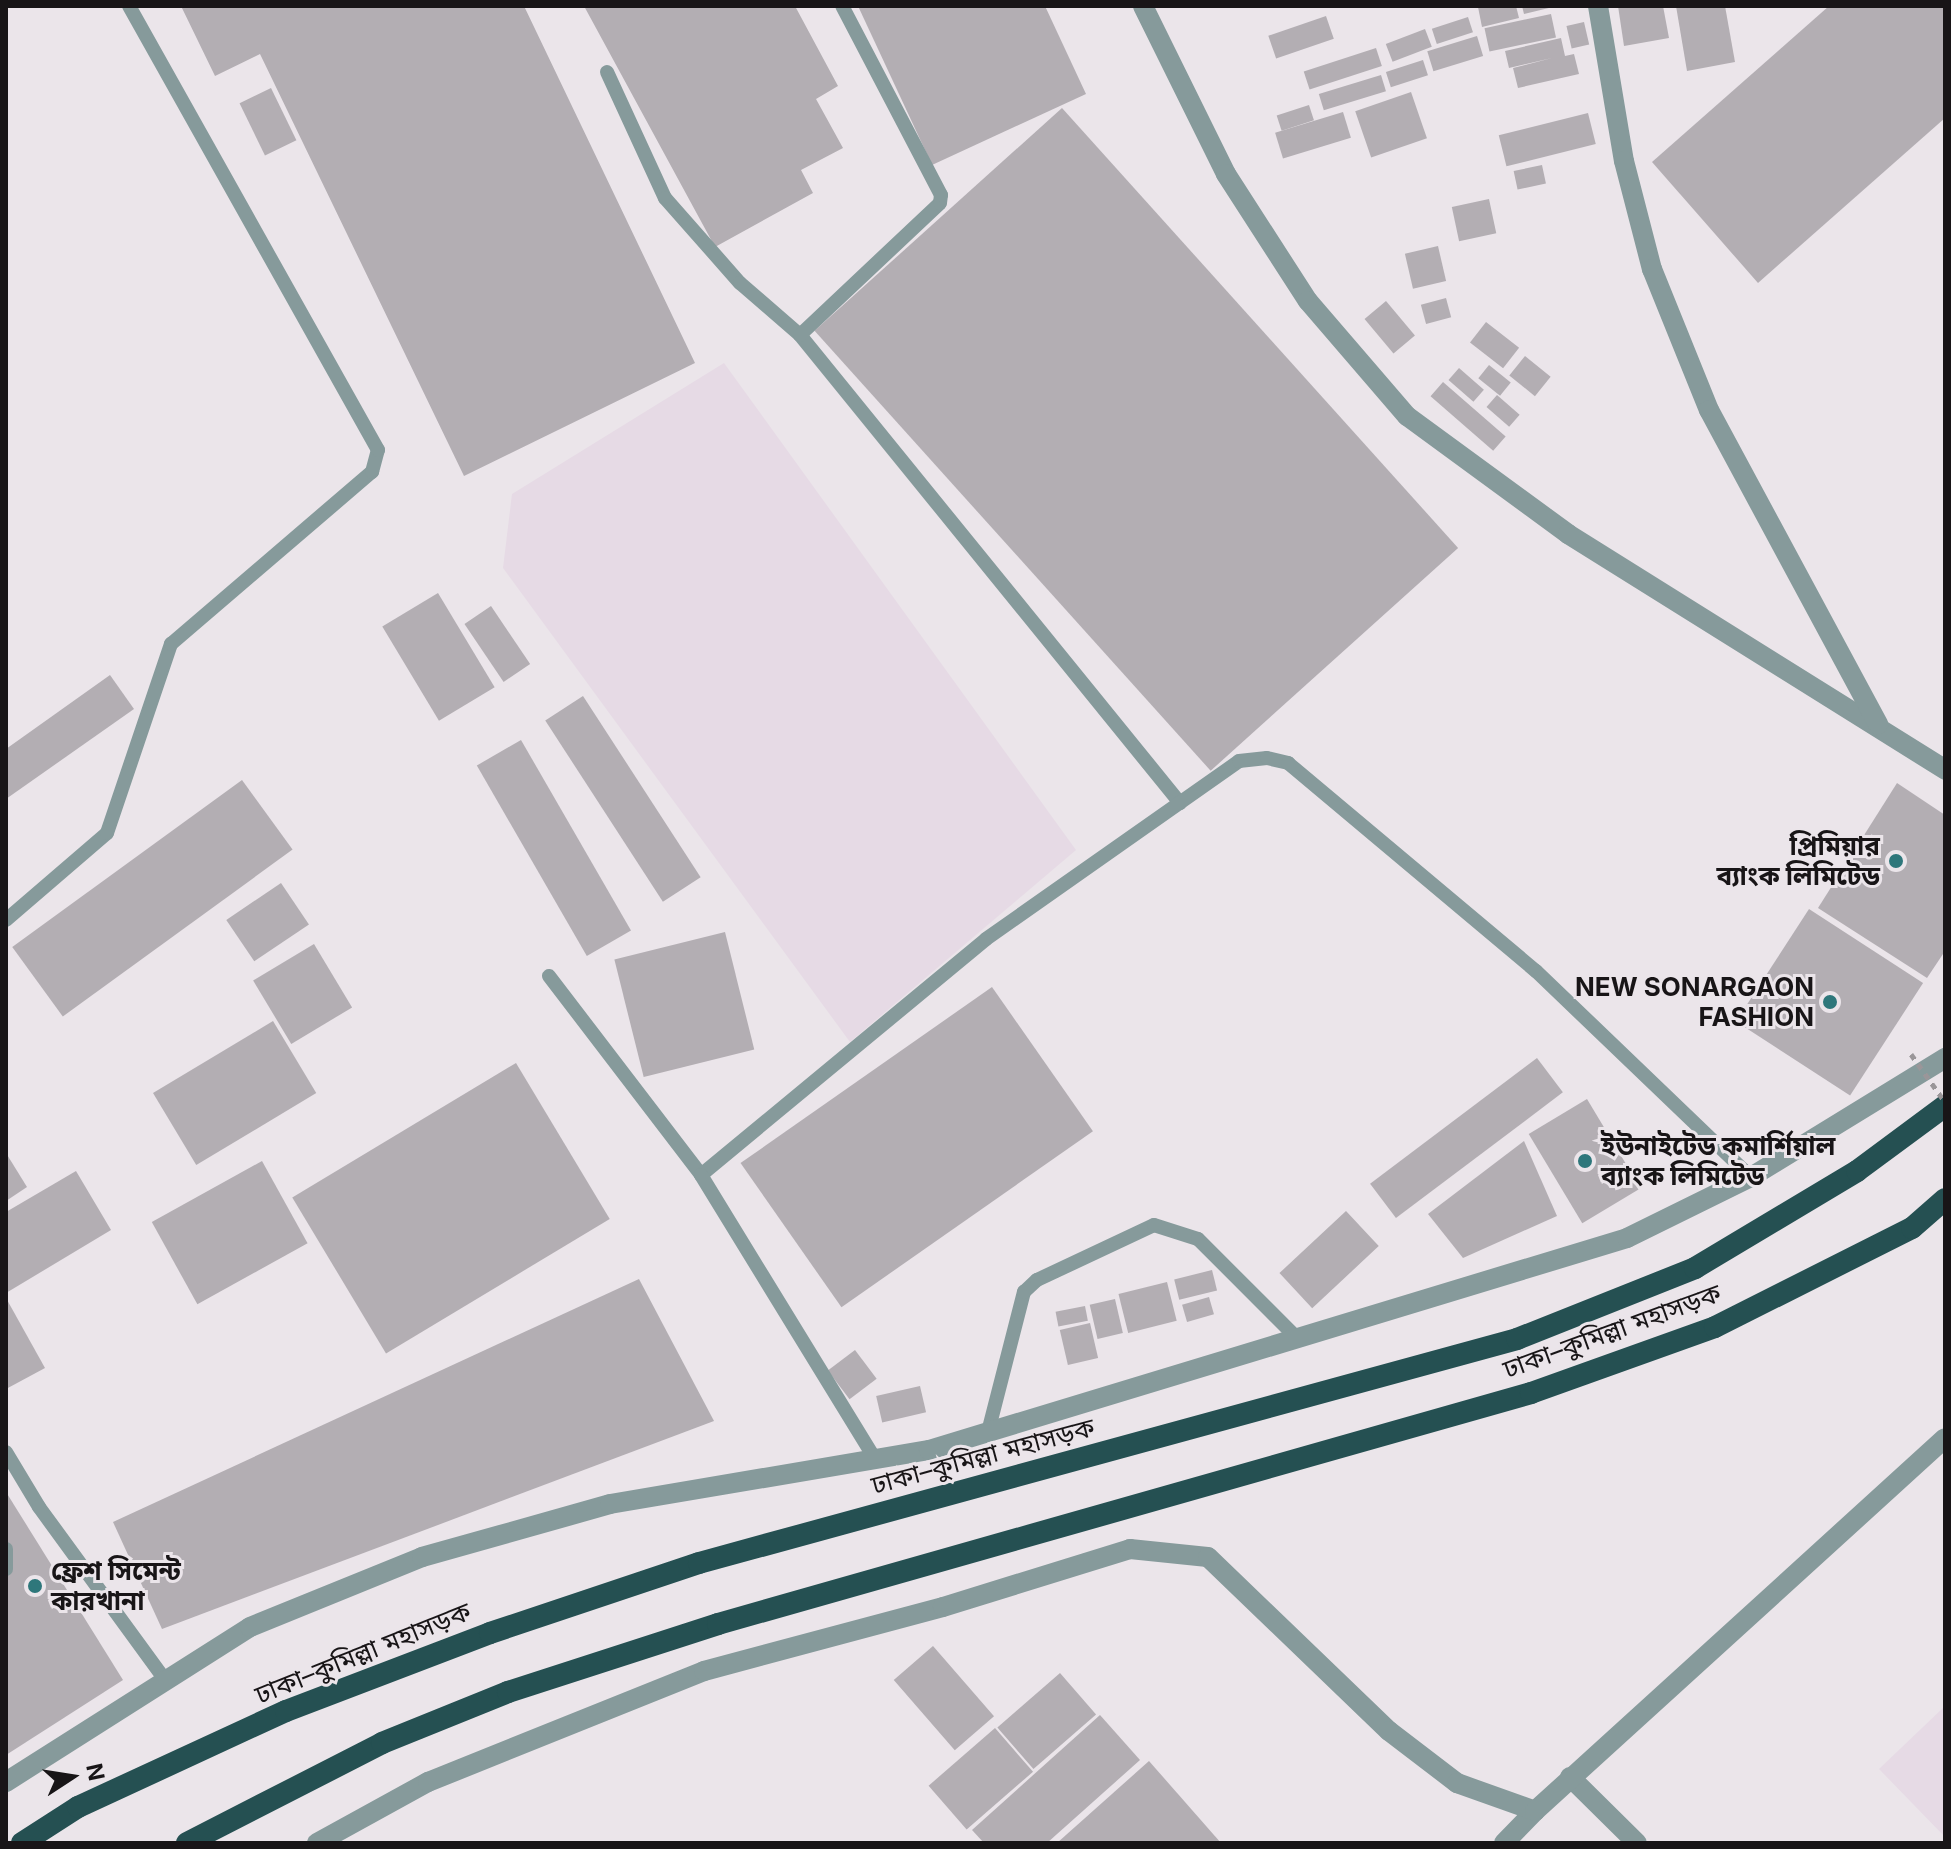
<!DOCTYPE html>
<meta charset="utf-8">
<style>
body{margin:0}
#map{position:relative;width:1951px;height:1849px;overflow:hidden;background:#ebe5ea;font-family:Inter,"Noto Sans Bengali",sans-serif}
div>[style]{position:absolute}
.built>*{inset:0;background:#e6dae5}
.building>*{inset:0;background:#b3aeb3;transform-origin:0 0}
.service>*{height:14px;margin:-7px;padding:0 7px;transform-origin:7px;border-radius:7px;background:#869a9b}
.minor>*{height:20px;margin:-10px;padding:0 10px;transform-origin:10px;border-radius:10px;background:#869a9b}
.tertiary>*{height:20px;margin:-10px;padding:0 10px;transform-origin:10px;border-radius:10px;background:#869a9b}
.trunk>*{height:22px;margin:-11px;padding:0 11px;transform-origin:11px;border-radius:11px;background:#255052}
.path-bridge>*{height:5px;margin-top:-2.5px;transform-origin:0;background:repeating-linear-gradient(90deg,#9a9699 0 6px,transparent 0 12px)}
.dots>*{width:22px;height:22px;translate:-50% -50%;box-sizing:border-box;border:4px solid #ebe5ea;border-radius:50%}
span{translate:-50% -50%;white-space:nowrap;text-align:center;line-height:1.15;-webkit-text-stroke:6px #ebe5ea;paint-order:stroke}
.poi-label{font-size:26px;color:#181517;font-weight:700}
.right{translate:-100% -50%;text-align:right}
.left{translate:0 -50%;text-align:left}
.street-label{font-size:26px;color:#181517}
.frame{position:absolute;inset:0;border:8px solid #181517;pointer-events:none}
.north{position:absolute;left:32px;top:1737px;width:80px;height:80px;-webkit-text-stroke:6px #ebe5ea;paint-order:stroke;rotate:78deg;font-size:22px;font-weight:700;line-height:32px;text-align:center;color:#181517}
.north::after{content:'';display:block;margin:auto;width:28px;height:36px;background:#181517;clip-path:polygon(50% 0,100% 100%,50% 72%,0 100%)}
</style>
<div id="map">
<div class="built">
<i style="clip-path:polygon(724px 363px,1076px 850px,850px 1042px,503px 568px,512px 494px)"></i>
<i style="clip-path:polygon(1945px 1706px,1945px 1837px,1879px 1769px)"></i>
</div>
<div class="building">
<i style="clip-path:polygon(181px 6px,524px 6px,695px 363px,464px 476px,260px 54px,215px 76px)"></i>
<i style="clip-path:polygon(584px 6px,795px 6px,838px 86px,816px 99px,843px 148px,801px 170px,813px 193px,715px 247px)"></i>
<i style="clip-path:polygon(858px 6px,1045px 6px,1086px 94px,932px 165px)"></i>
<i style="clip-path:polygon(1516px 6px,1519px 18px,1482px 27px,1478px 7px)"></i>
<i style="clip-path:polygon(1522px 6px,1552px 6px,1553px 7px,1524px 14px)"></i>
<i style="clip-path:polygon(1618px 6px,1663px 6px,1669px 38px,1624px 46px)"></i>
<i style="clip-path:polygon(1676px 6px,1725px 6px,1735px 62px,1687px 71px)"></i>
<i style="clip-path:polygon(1829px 6px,1945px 6px,1945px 118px,1758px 283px,1652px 162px)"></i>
<i style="left:1551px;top:14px;width:24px;height:68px;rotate:78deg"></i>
<i style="left:1326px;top:16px;width:24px;height:61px;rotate:71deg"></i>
<i style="left:1468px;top:17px;width:16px;height:38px;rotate:72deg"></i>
<i style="left:1584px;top:22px;width:23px;height:18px;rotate:77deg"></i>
<i style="left:1425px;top:29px;width:19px;height:42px;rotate:69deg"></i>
<i style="left:1477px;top:36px;width:21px;height:52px;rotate:73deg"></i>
<i style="clip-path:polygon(1561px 38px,1565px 56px,1574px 54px,1579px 74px,1518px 88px,1513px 68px,1552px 58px,1509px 68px,1505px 51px)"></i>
<i style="left:1376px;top:48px;width:19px;height:76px;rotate:72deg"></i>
<i style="left:1423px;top:60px;width:16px;height:39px;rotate:72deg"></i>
<i style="left:1381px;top:75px;width:17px;height:65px;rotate:73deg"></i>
<i style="left:271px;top:88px;width:58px;height:35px;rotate:64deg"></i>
<i style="left:1411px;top:92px;width:49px;height:59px;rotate:71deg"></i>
<i style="left:1309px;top:105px;width:16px;height:34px;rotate:72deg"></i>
<i style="left:1062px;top:108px;width:592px;height:333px;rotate:48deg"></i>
<i style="left:1343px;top:112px;width:27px;height:71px;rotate:73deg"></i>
<i style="left:1588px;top:113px;width:32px;height:92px;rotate:76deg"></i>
<i style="left:1542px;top:165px;width:19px;height:29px;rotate:78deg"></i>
<i style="left:1489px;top:199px;width:35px;height:38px;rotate:78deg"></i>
<i style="left:1438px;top:246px;width:36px;height:34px;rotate:77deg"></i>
<i style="left:1446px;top:298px;width:20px;height:26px;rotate:75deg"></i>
<i style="left:1386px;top:301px;width:45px;height:28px;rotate:50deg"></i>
<i style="left:1486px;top:322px;width:42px;height:26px;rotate:38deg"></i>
<i style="left:1525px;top:356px;width:33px;height:25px;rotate:39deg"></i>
<i style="left:1489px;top:365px;width:28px;height:17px;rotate:39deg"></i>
<i style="left:1459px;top:368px;width:33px;height:16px;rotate:41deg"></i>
<i style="left:1443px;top:382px;width:83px;height:19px;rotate:41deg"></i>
<i style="left:1497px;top:395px;width:30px;height:16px;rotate:41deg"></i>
<i style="left:438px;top:593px;width:110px;height:65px;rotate:59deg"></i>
<i style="left:491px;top:606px;width:70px;height:32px;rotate:56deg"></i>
<i style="clip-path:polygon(110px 675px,134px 709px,6px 799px,6px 749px)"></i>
<i style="left:583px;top:696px;width:216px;height:45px;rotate:57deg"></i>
<i style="left:521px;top:740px;width:220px;height:51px;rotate:60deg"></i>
<i style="left:242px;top:780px;width:86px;height:284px;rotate:54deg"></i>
<i style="clip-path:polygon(1897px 783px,1945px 815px,1945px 951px,1927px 978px,1818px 908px)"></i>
<i style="left:281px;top:883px;width:50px;height:66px;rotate:56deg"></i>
<i style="left:1809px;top:909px;width:136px;height:134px;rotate:33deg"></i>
<i style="left:725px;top:932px;width:121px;height:114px;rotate:76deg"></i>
<i style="left:314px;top:944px;width:74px;height:71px;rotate:59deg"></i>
<i style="left:992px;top:987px;width:176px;height:307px;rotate:55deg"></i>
<i style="left:273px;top:1021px;width:84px;height:140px;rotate:59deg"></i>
<i style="left:1537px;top:1058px;width:43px;height:209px;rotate:53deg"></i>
<i style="left:516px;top:1063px;width:182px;height:261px;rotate:59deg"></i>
<i style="left:1587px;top:1099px;width:104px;height:68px;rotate:59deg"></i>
<i style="clip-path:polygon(1524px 1141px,1557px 1216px,1463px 1258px,1428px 1214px)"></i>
<i style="clip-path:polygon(6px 1153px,27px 1187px,6px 1201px)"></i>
<i style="left:262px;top:1161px;width:94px;height:126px;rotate:61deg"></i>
<i style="clip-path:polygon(76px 1171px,111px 1230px,6px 1293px,6px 1212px)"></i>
<i style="left:1346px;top:1211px;width:48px;height:91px;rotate:47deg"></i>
<i style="left:1212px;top:1270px;width:21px;height:39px;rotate:76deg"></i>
<i style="clip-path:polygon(639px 1279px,714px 1421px,162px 1629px,113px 1522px)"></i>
<i style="left:1167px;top:1282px;width:40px;height:50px;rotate:76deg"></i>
<i style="left:1209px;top:1297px;width:18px;height:28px;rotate:74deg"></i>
<i style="clip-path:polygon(6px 1298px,45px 1368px,6px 1389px)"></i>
<i style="left:1115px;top:1299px;width:35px;height:26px;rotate:77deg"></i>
<i style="left:1085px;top:1306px;width:15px;height:30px;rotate:79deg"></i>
<i style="left:1090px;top:1323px;width:36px;height:31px;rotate:77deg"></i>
<i style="left:855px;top:1350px;width:36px;height:34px;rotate:53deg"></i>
<i style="left:920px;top:1386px;width:27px;height:45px;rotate:77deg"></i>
<i style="clip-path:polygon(6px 1492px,123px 1680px,6px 1755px)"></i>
<i style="left:933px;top:1646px;width:93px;height:52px;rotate:49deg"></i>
<i style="left:1060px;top:1673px;width:55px;height:83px;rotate:49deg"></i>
<i style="clip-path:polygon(1100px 1715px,1140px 1760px,1047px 1843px,984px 1843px,972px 1830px)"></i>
<i style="left:995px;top:1728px;width:58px;height:88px;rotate:49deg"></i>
<i style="clip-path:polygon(1149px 1761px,1221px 1843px,1057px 1843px)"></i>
</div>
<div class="service">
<i style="left:607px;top:72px;width:139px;rotate:65.3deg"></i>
<i style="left:665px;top:198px;width:113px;rotate:48.6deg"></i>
<i style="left:740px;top:283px;width:79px;rotate:40.9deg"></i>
<i style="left:800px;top:335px;width:603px;rotate:50.92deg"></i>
<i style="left:800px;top:335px;width:192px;rotate:-43.3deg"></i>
<i style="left:940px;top:203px;width:8px;rotate:-83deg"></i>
<i style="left:941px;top:195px;width:213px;rotate:-117.6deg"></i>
<i style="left:6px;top:920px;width:133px;rotate:-40.7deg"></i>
<i style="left:107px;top:833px;width:200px;rotate:-71.3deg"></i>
<i style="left:171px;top:644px;width:265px;rotate:-40.6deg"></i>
<i style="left:372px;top:472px;width:23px;rotate:-75deg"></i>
<i style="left:378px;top:450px;width:509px;rotate:-119.28deg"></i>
<i style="left:549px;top:976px;width:250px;rotate:52.6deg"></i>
<i style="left:701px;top:1175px;width:370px;rotate:-39.6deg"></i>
<i style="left:986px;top:939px;width:309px;rotate:-35.1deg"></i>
<i style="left:1239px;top:761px;width:28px;rotate:-6deg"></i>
<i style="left:1267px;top:758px;width:22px;rotate:13deg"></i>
<i style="left:1288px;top:763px;width:324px;rotate:40deg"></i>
<i style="left:1536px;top:971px;width:298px;rotate:43.8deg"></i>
<i style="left:701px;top:1175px;width:333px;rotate:58.5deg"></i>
<i style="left:988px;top:1432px;width:145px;rotate:-75.6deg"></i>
<i style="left:1024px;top:1292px;width:18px;rotate:-43deg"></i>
<i style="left:1037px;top:1280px;width:129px;rotate:-25.2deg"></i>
<i style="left:1154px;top:1225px;width:46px;rotate:17.7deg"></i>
<i style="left:1198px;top:1239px;width:141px;rotate:45deg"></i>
<i style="left:6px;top:1452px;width:64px;rotate:59deg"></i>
<i style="left:39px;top:1507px;width:214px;rotate:53.9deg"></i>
<i style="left:6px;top:1549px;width:20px;rotate:90deg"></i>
</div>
<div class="minor">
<i style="left:1143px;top:6px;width:187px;rotate:63.7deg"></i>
<i style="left:1226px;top:174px;width:151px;rotate:57.2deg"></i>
<i style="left:1308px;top:301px;width:152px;rotate:49.3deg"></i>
<i style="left:1407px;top:416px;width:200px;rotate:36.2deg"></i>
<i style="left:1568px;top:534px;width:445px;rotate:32deg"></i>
<i style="left:1598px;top:6px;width:157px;rotate:80.5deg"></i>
<i style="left:1624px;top:161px;width:112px;rotate:75.5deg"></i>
<i style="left:1652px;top:269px;width:152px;rotate:68deg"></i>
<i style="left:1709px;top:410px;width:357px;rotate:61.7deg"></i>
<i style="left:1570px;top:1777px;width:94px;rotate:44.6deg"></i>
<i style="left:1504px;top:1843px;width:45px;rotate:-45.9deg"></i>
</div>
<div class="tertiary">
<i style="left:6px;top:1782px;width:289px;rotate:-32.4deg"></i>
<i style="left:250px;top:1627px;width:186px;rotate:-22.1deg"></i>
<i style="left:422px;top:1557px;width:195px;rotate:-15.7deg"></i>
<i style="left:610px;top:1504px;width:324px;rotate:-9.6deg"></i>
<i style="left:929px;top:1450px;width:729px;rotate:-16.89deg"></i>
<i style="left:1627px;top:1238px;width:138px;rotate:-26.2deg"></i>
<i style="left:1751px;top:1177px;width:228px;rotate:-31.5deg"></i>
<i style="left:317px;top:1843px;width:127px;rotate:-28.8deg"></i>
<i style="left:428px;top:1782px;width:297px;rotate:-21.9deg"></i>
<i style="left:704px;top:1671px;width:247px;rotate:-15deg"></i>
<i style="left:943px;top:1607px;width:196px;rotate:-17.2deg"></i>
<i style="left:1130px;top:1549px;width:78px;rotate:5.9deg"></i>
<i style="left:1208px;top:1557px;width:251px;rotate:43.9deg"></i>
<i style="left:1389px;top:1731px;width:86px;rotate:37.4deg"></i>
<i style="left:1457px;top:1783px;width:83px;rotate:19.7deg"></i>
<i style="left:1535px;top:1811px;width:554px;rotate:-42.29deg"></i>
</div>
<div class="trunk">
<i style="left:22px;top:1843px;width:67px;rotate:-32.7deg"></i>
<i style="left:78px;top:1807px;width:229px;rotate:-24.8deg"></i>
<i style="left:286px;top:1711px;width:218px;rotate:-20.9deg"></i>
<i style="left:490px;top:1633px;width:220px;rotate:-18.5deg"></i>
<i style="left:699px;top:1563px;width:848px;rotate:-15.31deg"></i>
<i style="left:1517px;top:1339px;width:192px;rotate:-21.7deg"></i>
<i style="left:1695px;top:1268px;width:189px;rotate:-30.9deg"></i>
<i style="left:1857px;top:1171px;width:109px;rotate:-36.5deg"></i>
<i style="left:187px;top:1843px;width:219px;rotate:-27.1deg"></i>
<i style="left:382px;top:1743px;width:136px;rotate:-22deg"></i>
<i style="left:508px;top:1692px;width:221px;rotate:-17.9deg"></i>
<i style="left:718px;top:1624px;width:845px;rotate:-15.86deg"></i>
<i style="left:1531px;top:1393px;width:195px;rotate:-19.7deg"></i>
<i style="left:1715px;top:1327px;width:220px;rotate:-26.7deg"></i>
<i style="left:1912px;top:1228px;width:44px;rotate:-41.3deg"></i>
</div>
<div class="path-bridge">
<i style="left:1911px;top:1054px;width:59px;rotate:54.7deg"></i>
</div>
<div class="dots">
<i style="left:1896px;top:861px;background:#2e777b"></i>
<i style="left:1830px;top:1002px;background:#2e777b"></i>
<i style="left:1585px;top:1161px;background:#2e777b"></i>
<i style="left:35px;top:1586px;background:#2e777b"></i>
</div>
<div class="poi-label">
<span class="right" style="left:1880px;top:861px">প্রিমিয়ার<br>ব্যাংক লিমিটেড</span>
<span class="right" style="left:1814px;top:1002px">NEW SONARGAON<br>FASHION</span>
<span class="left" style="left:1601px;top:1161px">ইউনাইটেড কমার্শিয়াল<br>ব্যাংক লিমিটেড</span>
<span class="left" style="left:51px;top:1586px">ফ্রেশ সিমেন্ট<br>কারখানা</span>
</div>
<div class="street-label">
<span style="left:1612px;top:1331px;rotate:-20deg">ঢাকা–কুমিল্লা মহাসড়ক</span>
<span style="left:983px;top:1456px;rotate:-15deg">ঢাকা–কুমিল্লা মহাসড়ক</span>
<span style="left:363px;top:1653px;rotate:-22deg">ঢাকা–কুমিল্লা মহাসড়ক</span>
</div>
<div class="frame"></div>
<div class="north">N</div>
</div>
